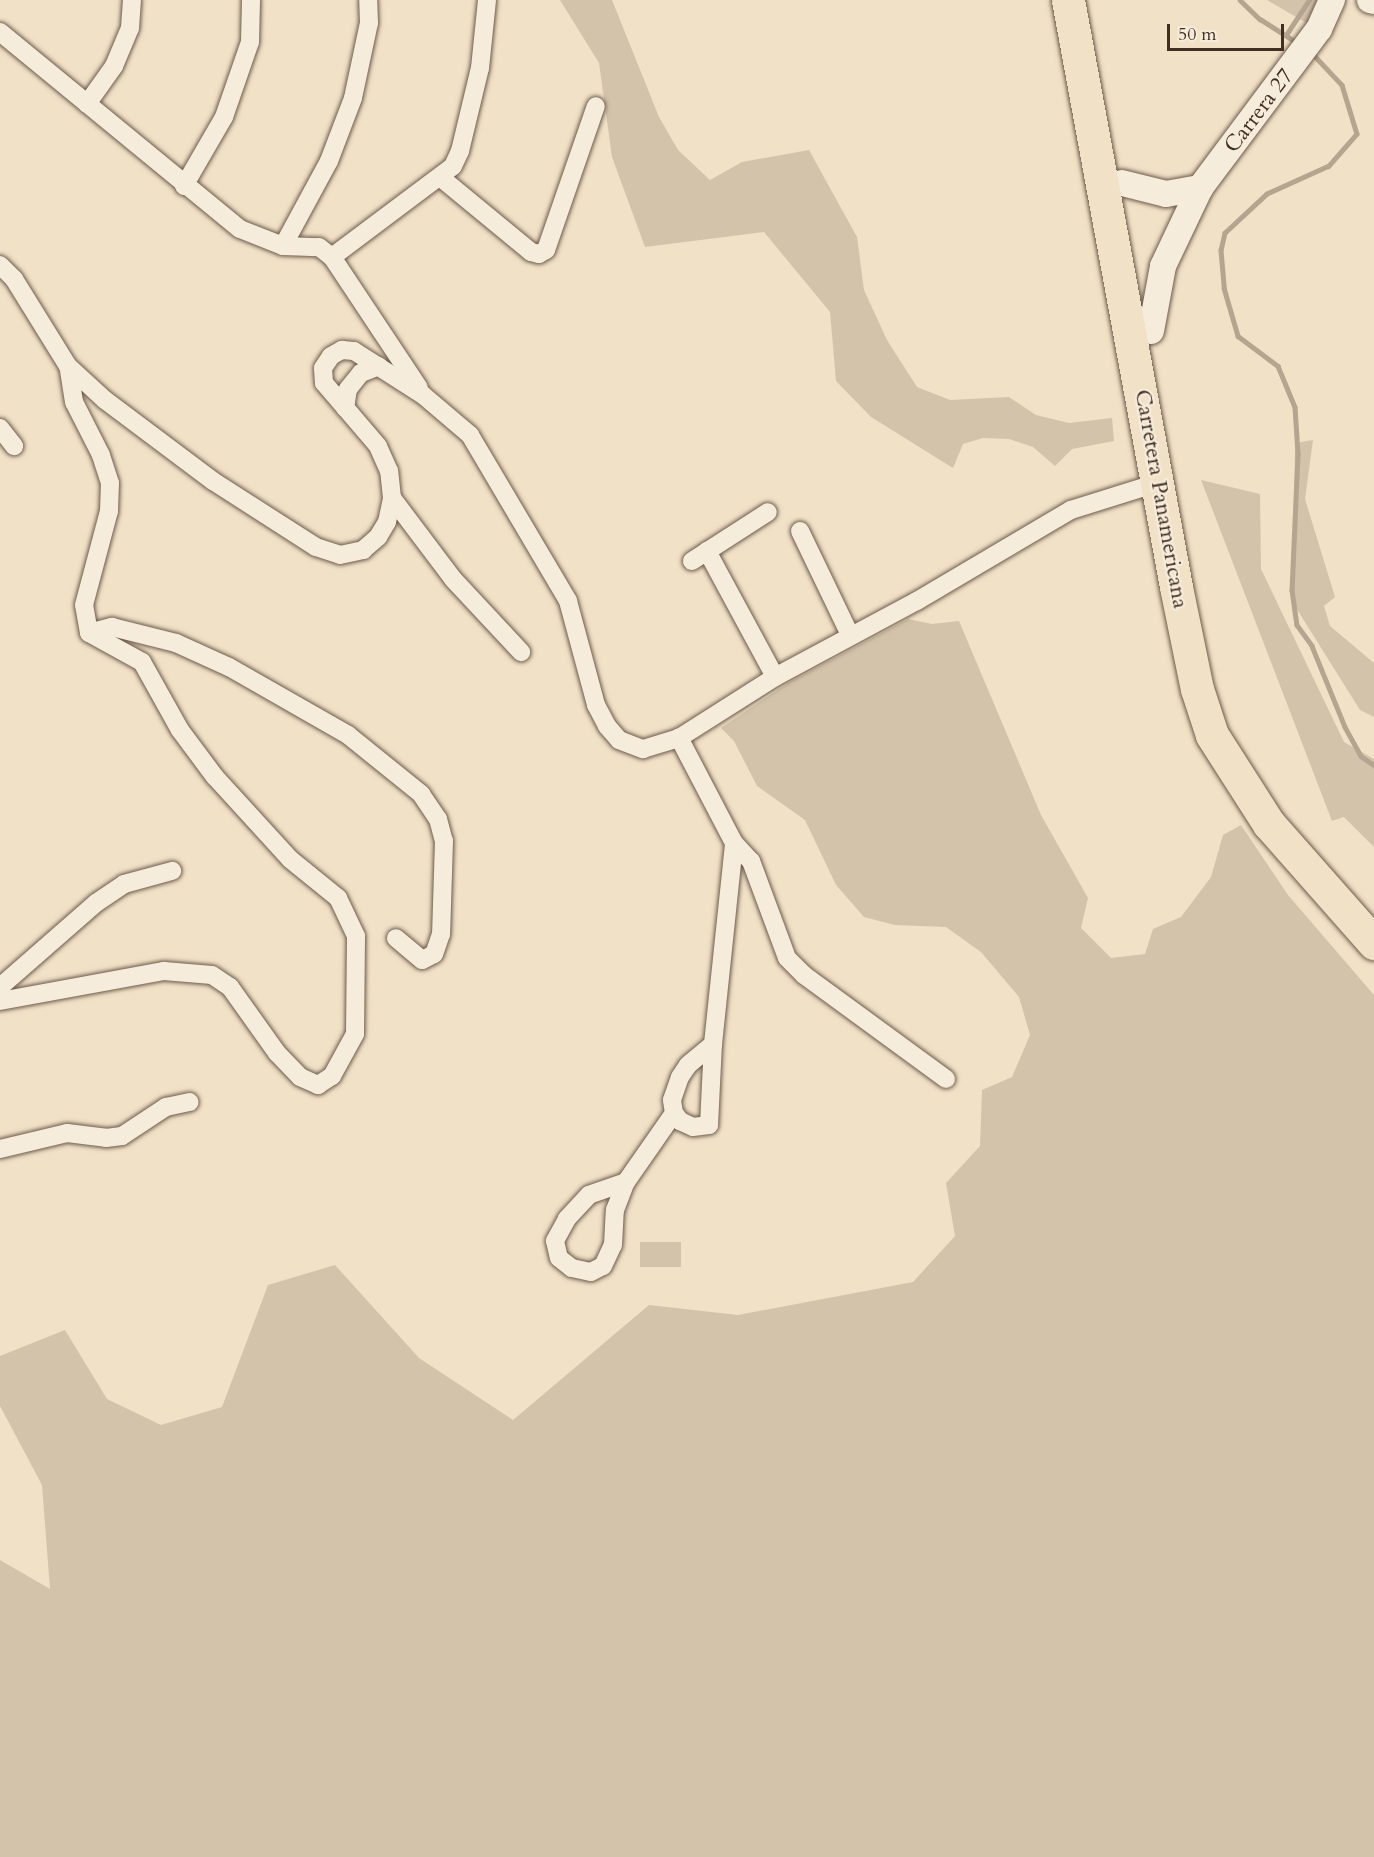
<!DOCTYPE html>
<style>
body{margin:0}
#map{position:relative;width:1374px;height:1857px;overflow:hidden;background:#f1e1c7;font-family:Cardo,serif}
div>[style]{position:absolute}
.green>*{inset:0;background:#d3c3ab;transform-origin:0 0}
.stream>*{height:4.5px;margin:-2.25px;padding:0 2.25px;transform-origin:2.25px;border-radius:2.25px;background:#b5a48f}
.roads{filter:drop-shadow(0 0 2px #6c5b4a) drop-shadow(0 0 2px #6c5b4a)}
.street>*{height:18px;margin:-9px;padding:0 9px;transform-origin:9px;border-radius:9px;background:#f6ecdb}
.secondary>*{height:26px;margin:-13px;padding:0 13px;transform-origin:13px;border-radius:13px;background:#f6ecdb}
.highway>*{height:33px;margin:-16.5px;padding:0 16.5px;transform-origin:16.5px;border-radius:16.5px;background:#f1e1c7}
span{translate:-50% -50%;white-space:nowrap;text-align:center;line-height:1.15;-webkit-text-stroke:4.5px #f6ecdb;paint-order:stroke}
.street-label{font-size:22px;color:#402e21}
.scale{position:absolute;left:1167px;top:24px;width:117px;height:27px;box-sizing:border-box;border:3px solid #402e21;border-top:0;padding-left:8px;font-size:18px;line-height:21px;white-space:nowrap;color:#402e21;-webkit-text-stroke:4px #f6ecdb;paint-order:stroke}
</style>
<div id="map">
<div class="green">
<i style="clip-path:polygon(560px 0,612px 0,659px 117px,678px 150px,710px 180px,742px 162px,809px 150px,857px 237px,864px 290px,887px 340px,917px 387px,950px 400px,1009px 397px,1036px 415px,1069px 423px,1112px 418px,1114px 441px,1072px 449px,1055px 466px,1033px 447px,1009px 439px,983px 438px,963px 444px,953px 468px,871px 417px,836px 381px,830px 312px,764px 232px,645px 247px,612px 157px,599px 63px)"></i>
<i style="clip-path:polygon(1267px 0,1325px 0,1315px 28px)"></i>
<i style="clip-path:polygon(1313px 440px,1305px 499px,1335px 597px,1324px 606px,1330px 626px,1374px 663px,1374px 717px,1360px 710px,1293px 603px,1295px 443px)"></i>
<i style="clip-path:polygon(1201px 480px,1260px 494px,1261px 569px,1344px 742px,1374px 759px,1374px 847px,1344px 817px,1332px 821px)"></i>
<i style="clip-path:polygon(908px 619px,932px 624px,959px 621px,1041px 815px,1088px 898px,1081px 928px,1111px 958px,1145px 954px,1153px 929px,1181px 917px,1211px 877px,1223px 835px,1241px 825px,1288px 895px,1374px 995px,1374px 1857px,0 1857px,0 1560px,50px 1589px,42px 1485px,0 1406px,0 1356px,65px 1330px,107px 1399px,161px 1425px,222px 1407px,268px 1285px,335px 1265px,419px 1358px,513px 1420px,649px 1305px,738px 1315px,913px 1282px,955px 1236px,946px 1183px,980px 1146px,982px 1090px,1012px 1077px,1030px 1035px,1019px 997px,981px 952px,946px 927px,895px 925px,864px 917px,836px 885px,805px 820px,757px 786px,734px 741px,721px 728px,788px 683px)"></i>
<i style="left:640px;top:1242px;width:41px;height:25px"></i>
</div>
<div class="stream">
<i style="left:1240px;top:0;width:28px;rotate:44deg"></i>
<i style="left:1260px;top:19px;width:45px;rotate:32.3deg"></i>
<i style="left:1286px;top:35px;width:42px;rotate:-56.7deg"></i>
<i style="left:1312px;top:53px;width:44px;rotate:46.8deg"></i>
<i style="left:1342px;top:85px;width:51px;rotate:73deg"></i>
<i style="left:1357px;top:134px;width:43px;rotate:131.2deg"></i>
<i style="left:1329px;top:166px;width:68px;rotate:155.7deg"></i>
<i style="left:1267px;top:194px;width:57px;rotate:137.1deg"></i>
<i style="left:1225px;top:233px;width:17px;rotate:103deg"></i>
<i style="left:1221px;top:250px;width:38px;rotate:85deg"></i>
<i style="left:1224px;top:288px;width:50px;rotate:73.7deg"></i>
<i style="left:1238px;top:336px;width:50px;rotate:36.9deg"></i>
<i style="left:1278px;top:366px;width:44px;rotate:67.5deg"></i>
<i style="left:1295px;top:407px;width:47px;rotate:86.3deg"></i>
<i style="left:1298px;top:454px;width:136px;rotate:92.5deg"></i>
<i style="left:1292px;top:590px;width:35px;rotate:82deg"></i>
<i style="left:1297px;top:625px;width:26px;rotate:54deg"></i>
<i style="left:1312px;top:646px;width:87px;rotate:67.8deg"></i>
<i style="left:1345px;top:727px;width:33px;rotate:61deg"></i>
<i style="left:1361px;top:756px;width:16px;rotate:35deg"></i>
</div>
<div class="roads">
<div class="street">
<i style="left:0;top:32px;width:310px;rotate:39.4deg"></i>
<i style="left:240px;top:229px;width:46px;rotate:21.6deg"></i>
<i style="left:283px;top:246px;width:36px;rotate:2deg"></i>
<i style="left:319px;top:247px;width:16px;rotate:38deg"></i>
<i style="left:332px;top:257px;width:157px;rotate:56.4deg"></i>
<i style="left:87px;top:104px;width:47px;rotate:-54.6deg"></i>
<i style="left:114px;top:66px;width:41px;rotate:-67.2deg"></i>
<i style="left:130px;top:28px;width:28px;rotate:-86deg"></i>
<i style="left:440px;top:177px;width:118px;rotate:39.5deg"></i>
<i style="left:531px;top:252px;width:8px;rotate:14deg"></i>
<i style="left:539px;top:254px;width:8px;rotate:-30deg"></i>
<i style="left:546px;top:250px;width:152px;rotate:-70.9deg"></i>
<i style="left:184px;top:186px;width:80px;rotate:-59.9deg"></i>
<i style="left:224px;top:117px;width:79px;rotate:-70.9deg"></i>
<i style="left:250px;top:42px;width:42px;rotate:-88.6deg"></i>
<i style="left:283px;top:246px;width:97px;rotate:-61.6deg"></i>
<i style="left:329px;top:161px;width:67px;rotate:-69.1deg"></i>
<i style="left:353px;top:98px;width:77px;rotate:-78deg"></i>
<i style="left:369px;top:23px;width:23px;rotate:-92deg"></i>
<i style="left:332px;top:257px;width:151px;rotate:-36.9deg"></i>
<i style="left:453px;top:166px;width:17px;rotate:-65deg"></i>
<i style="left:460px;top:151px;width:85px;rotate:-76.5deg"></i>
<i style="left:480px;top:68px;width:68px;rotate:-84.1deg"></i>
<i style="left:0;top:265px;width:20px;rotate:45deg"></i>
<i style="left:14px;top:279px;width:102px;rotate:58.2deg"></i>
<i style="left:68px;top:366px;width:50px;rotate:42.6deg"></i>
<i style="left:105px;top:400px;width:135px;rotate:36.9deg"></i>
<i style="left:213px;top:481px;width:122px;rotate:32.7deg"></i>
<i style="left:316px;top:547px;width:25px;rotate:18deg"></i>
<i style="left:340px;top:555px;width:24px;rotate:-12deg"></i>
<i style="left:363px;top:550px;width:20px;rotate:-41deg"></i>
<i style="left:378px;top:537px;width:17px;rotate:-59deg"></i>
<i style="left:387px;top:522px;width:25px;rotate:-78deg"></i>
<i style="left:392px;top:498px;width:27px;rotate:-96deg"></i>
<i style="left:389px;top:471px;width:27px;rotate:-114deg"></i>
<i style="left:378px;top:446px;width:83px;rotate:-130.6deg"></i>
<i style="left:324px;top:383px;width:15px;rotate:-94deg"></i>
<i style="left:323px;top:368px;width:14px;rotate:-56deg"></i>
<i style="left:331px;top:356px;width:13px;rotate:-29deg"></i>
<i style="left:342px;top:350px;width:12px;rotate:5deg"></i>
<i style="left:354px;top:351px;width:82px;rotate:32.5deg"></i>
<i style="left:423px;top:395px;width:62px;rotate:40.4deg"></i>
<i style="left:470px;top:435px;width:193px;rotate:59.4deg"></i>
<i style="left:568px;top:601px;width:108px;rotate:74.9deg"></i>
<i style="left:596px;top:705px;width:24px;rotate:62deg"></i>
<i style="left:607px;top:726px;width:18px;rotate:49deg"></i>
<i style="left:619px;top:740px;width:26px;rotate:21deg"></i>
<i style="left:643px;top:749px;width:38px;rotate:-17deg"></i>
<i style="left:679px;top:738px;width:114px;rotate:-32.4deg"></i>
<i style="left:775px;top:677px;width:161px;rotate:-28.2deg"></i>
<i style="left:917px;top:601px;width:179px;rotate:-30.6deg"></i>
<i style="left:1071px;top:510px;width:90px;rotate:-17.4deg"></i>
<i style="left:345px;top:408px;width:19px;rotate:-81deg"></i>
<i style="left:348px;top:389px;width:21px;rotate:-51deg"></i>
<i style="left:361px;top:373px;width:19px;rotate:-21deg"></i>
<i style="left:0;top:428px;width:23px;rotate:52deg"></i>
<i style="left:392px;top:498px;width:101px;rotate:53deg"></i>
<i style="left:453px;top:579px;width:100px;rotate:47deg"></i>
<i style="left:800px;top:531px;width:115px;rotate:64.3deg"></i>
<i style="left:707px;top:551px;width:143px;rotate:61.6deg"></i>
<i style="left:692px;top:561px;width:90px;rotate:-32.8deg"></i>
<i style="left:89px;top:633px;width:24px;rotate:-15deg"></i>
<i style="left:112px;top:627px;width:66px;rotate:14deg"></i>
<i style="left:176px;top:643px;width:58px;rotate:24.4deg"></i>
<i style="left:229px;top:667px;width:137px;rotate:29.7deg"></i>
<i style="left:348px;top:735px;width:94px;rotate:38.9deg"></i>
<i style="left:421px;top:794px;width:30px;rotate:56deg"></i>
<i style="left:438px;top:819px;width:23px;rotate:75deg"></i>
<i style="left:444px;top:841px;width:93px;rotate:91.8deg"></i>
<i style="left:441px;top:934px;width:21px;rotate:109deg"></i>
<i style="left:434px;top:954px;width:13px;rotate:153deg"></i>
<i style="left:422px;top:960px;width:34px;rotate:-140deg"></i>
<i style="left:734px;top:843px;width:25px;rotate:47deg"></i>
<i style="left:751px;top:861px;width:103px;rotate:69.6deg"></i>
<i style="left:787px;top:958px;width:24px;rotate:45deg"></i>
<i style="left:804px;top:975px;width:176px;rotate:36.2deg"></i>
<i style="left:0;top:987px;width:128px;rotate:-41.2deg"></i>
<i style="left:96px;top:903px;width:34px;rotate:-34deg"></i>
<i style="left:124px;top:884px;width:50px;rotate:-15.2deg"></i>
<i style="left:0;top:1001px;width:167px;rotate:-10.4deg"></i>
<i style="left:164px;top:971px;width:48px;rotate:4.8deg"></i>
<i style="left:212px;top:975px;width:22px;rotate:34deg"></i>
<i style="left:230px;top:987px;width:81px;rotate:54.5deg"></i>
<i style="left:277px;top:1053px;width:33px;rotate:46deg"></i>
<i style="left:300px;top:1077px;width:20px;rotate:24deg"></i>
<i style="left:318px;top:1085px;width:17px;rotate:-33deg"></i>
<i style="left:332px;top:1076px;width:48px;rotate:-61.3deg"></i>
<i style="left:355px;top:1034px;width:98px;rotate:-89.4deg"></i>
<i style="left:356px;top:936px;width:42px;rotate:-115.3deg"></i>
<i style="left:338px;top:898px;width:62px;rotate:-140.9deg"></i>
<i style="left:290px;top:859px;width:111px;rotate:-132.4deg"></i>
<i style="left:215px;top:777px;width:59px;rotate:-126.7deg"></i>
<i style="left:180px;top:730px;width:78px;rotate:-119.2deg"></i>
<i style="left:142px;top:662px;width:60px;rotate:-151.3deg"></i>
<i style="left:89px;top:633px;width:28px;rotate:-100deg"></i>
<i style="left:84px;top:605px;width:97px;rotate:-75.1deg"></i>
<i style="left:109px;top:511px;width:28px;rotate:-88deg"></i>
<i style="left:110px;top:483px;width:29px;rotate:-108deg"></i>
<i style="left:101px;top:455px;width:59px;rotate:-117deg"></i>
<i style="left:74px;top:402px;width:36px;rotate:-99deg"></i>
<i style="left:674px;top:1113px;width:13px;rotate:-99deg"></i>
<i style="left:672px;top:1100px;width:24px;rotate:-71deg"></i>
<i style="left:680px;top:1077px;width:14px;rotate:-56deg"></i>
<i style="left:688px;top:1065px;width:33px;rotate:-40deg"></i>
<i style="left:0;top:1149px;width:69px;rotate:-13.4deg"></i>
<i style="left:67px;top:1133px;width:39px;rotate:7deg"></i>
<i style="left:106px;top:1138px;width:16px;rotate:-7deg"></i>
<i style="left:122px;top:1136px;width:53px;rotate:-33.4deg"></i>
<i style="left:166px;top:1107px;width:24px;rotate:-12deg"></i>
<i style="left:626px;top:1182px;width:39px;rotate:161deg"></i>
<i style="left:589px;top:1195px;width:33px;rotate:133deg"></i>
<i style="left:567px;top:1219px;width:25px;rotate:119deg"></i>
<i style="left:555px;top:1241px;width:17px;rotate:77deg"></i>
<i style="left:559px;top:1258px;width:16px;rotate:38deg"></i>
<i style="left:572px;top:1268px;width:19px;rotate:12deg"></i>
<i style="left:591px;top:1272px;width:13px;rotate:-27deg"></i>
<i style="left:603px;top:1266px;width:23px;rotate:-65deg"></i>
<i style="left:613px;top:1245px;width:35px;rotate:-87deg"></i>
<i style="left:615px;top:1210px;width:30px;rotate:-69deg"></i>
<i style="left:626px;top:1182px;width:84px;rotate:-55.2deg"></i>
<i style="left:674px;top:1113px;width:10px;rotate:53deg"></i>
<i style="left:680px;top:1121px;width:14px;rotate:25deg"></i>
<i style="left:693px;top:1127px;width:16px;rotate:-7deg"></i>
<i style="left:709px;top:1125px;width:81px;rotate:-87.2deg"></i>
<i style="left:713px;top:1044px;width:202px;rotate:-84deg"></i>
<i style="left:734px;top:843px;width:119px;rotate:-117.6deg"></i>
</div>
<div class="secondary">
<i style="left:1370px;top:0;width:4px;rotate:14deg"></i>
<i style="left:1122px;top:183px;width:45px;rotate:14deg"></i>
<i style="left:1166px;top:194px;width:35px;rotate:-10deg"></i>
<i style="left:1151px;top:331px;width:66px;rotate:-79.5deg"></i>
<i style="left:1163px;top:266px;width:86px;rotate:-64.6deg"></i>
<i style="left:1200px;top:188px;width:199px;rotate:-53.2deg"></i>
<i style="left:1319px;top:29px;width:32px;rotate:-66deg"></i>
</div>
<div class="highway">
<i style="left:1068px;top:0;width:597px;rotate:79.57deg"></i>
<i style="left:1176px;top:587px;width:104px;rotate:78.4deg"></i>
<i style="left:1197px;top:689px;width:48px;rotate:71.9deg"></i>
<i style="left:1212px;top:735px;width:106px;rotate:57.4deg"></i>
<i style="left:1269px;top:824px;width:159px;rotate:48.6deg"></i>
</div>
</div>
<div class="street-label">
<span style="left:1259px;top:111px;rotate:-53deg">Carrera 27</span>
<span style="left:1161px;top:499px;rotate:80deg">Carretera Panamericana</span>
</div>
<div class="scale">50 m</div>
</div>
